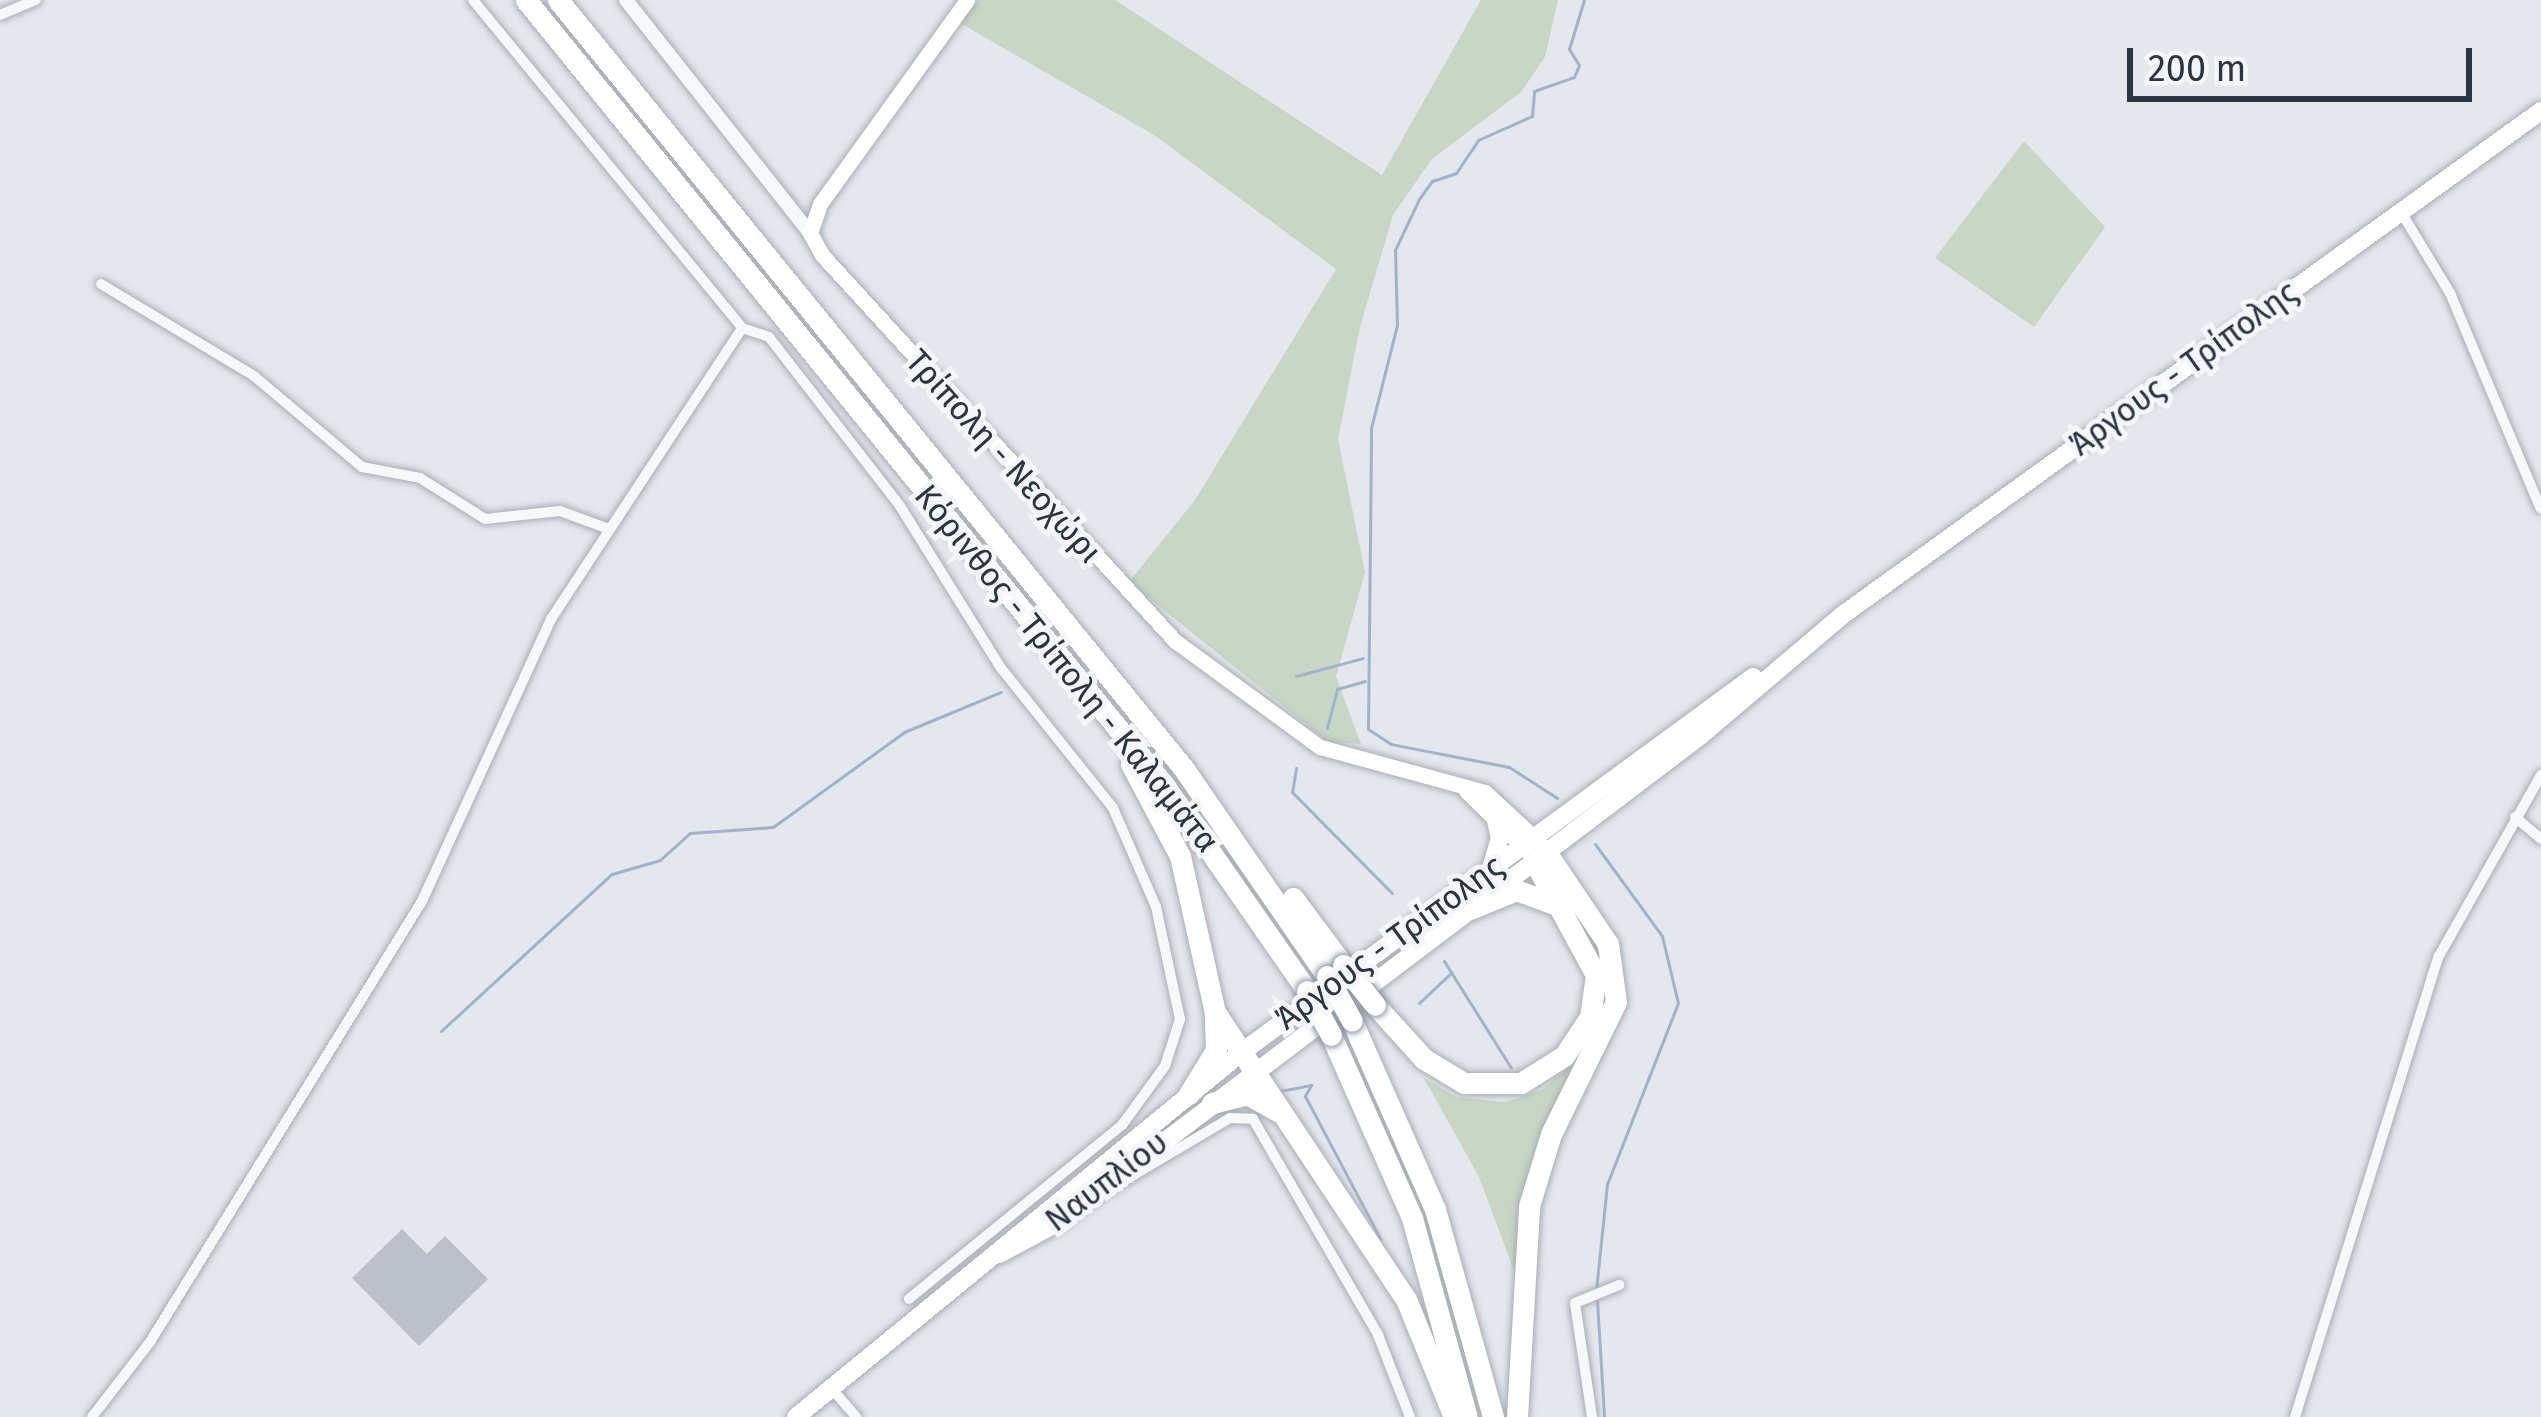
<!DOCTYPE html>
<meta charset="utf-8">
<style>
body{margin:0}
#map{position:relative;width:2541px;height:1417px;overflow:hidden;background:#e4e7ec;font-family:"Fira Sans",sans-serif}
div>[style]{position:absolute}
.green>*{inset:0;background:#c9d6c5}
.stream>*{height:3px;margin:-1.5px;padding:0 1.5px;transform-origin:1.5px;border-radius:1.5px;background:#9fb4cc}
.building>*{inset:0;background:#bbc0ca}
.roads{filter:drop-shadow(0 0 3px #a9aeb7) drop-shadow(0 0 3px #a9aeb7)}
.minor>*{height:10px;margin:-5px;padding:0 5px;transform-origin:5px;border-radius:5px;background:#f7f8fa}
.tertiary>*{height:14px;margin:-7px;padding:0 7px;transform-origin:7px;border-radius:7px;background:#f7f8fa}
.secondary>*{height:15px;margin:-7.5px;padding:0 7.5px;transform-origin:7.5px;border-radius:7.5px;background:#fff}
.primary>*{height:18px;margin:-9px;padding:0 9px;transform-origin:9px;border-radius:9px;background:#fff}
.motorway>*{height:21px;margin:-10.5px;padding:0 10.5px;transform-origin:10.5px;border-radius:10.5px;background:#fff}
.bridges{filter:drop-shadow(0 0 3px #8b94a3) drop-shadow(0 0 3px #8b94a3)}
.motorway-bridge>*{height:21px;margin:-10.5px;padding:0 10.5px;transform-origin:10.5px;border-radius:10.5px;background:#fff}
span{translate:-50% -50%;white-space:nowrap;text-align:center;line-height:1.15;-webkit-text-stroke:10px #f4f6f9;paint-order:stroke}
.street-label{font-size:33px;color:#2b3445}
.scale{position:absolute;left:2127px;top:48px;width:345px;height:54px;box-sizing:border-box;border:6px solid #2b3445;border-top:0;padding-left:15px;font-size:36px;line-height:42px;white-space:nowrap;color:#2b3445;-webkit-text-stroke:9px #f4f6f9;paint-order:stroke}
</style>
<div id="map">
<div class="green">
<i style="clip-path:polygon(978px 0,1115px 0,1382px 175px,1481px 0,1558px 0,1545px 57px,1521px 92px,1432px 159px,1393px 215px,1360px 327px,1338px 439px,1365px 572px,1336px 677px,1361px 744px,1328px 742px,1129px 582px,1195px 500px,1336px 269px,1154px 135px,960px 23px)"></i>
<i style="clip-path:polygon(2024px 141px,2105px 227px,2034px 327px,1935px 258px)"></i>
<i style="clip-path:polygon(1128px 722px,1177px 775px,1303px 955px,1344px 1026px,1427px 1212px,1483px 1417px,1421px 1214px,1339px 1030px,1271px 916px)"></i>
<i style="clip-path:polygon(1559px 894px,1596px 932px,1609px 1000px,1560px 1111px,1519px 1284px,1479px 1177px,1424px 1078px,1456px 1097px,1505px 1102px,1542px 1090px,1582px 1055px,1598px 960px)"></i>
</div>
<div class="stream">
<i style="left:1296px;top:676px;width:69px;rotate:-15deg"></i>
<i style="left:1327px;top:728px;width:40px;rotate:-75.6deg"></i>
<i style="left:1337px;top:689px;width:29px;rotate:-16deg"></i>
<i style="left:1296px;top:768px;width:24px;rotate:99deg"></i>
<i style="left:1292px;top:792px;width:142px;rotate:45.3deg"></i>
<i style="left:1557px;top:798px;width:57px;rotate:-147.1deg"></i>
<i style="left:1509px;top:767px;width:120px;rotate:-169deg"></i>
<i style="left:1391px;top:744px;width:27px;rotate:-147deg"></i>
<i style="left:1368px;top:729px;width:301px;rotate:-89.4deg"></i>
<i style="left:1371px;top:428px;width:106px;rotate:-75.8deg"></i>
<i style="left:1397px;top:325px;width:75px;rotate:-91.5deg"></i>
<i style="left:1395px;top:250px;width:56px;rotate:-64.8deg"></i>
<i style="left:1419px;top:199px;width:22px;rotate:-54deg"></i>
<i style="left:1432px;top:181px;width:25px;rotate:-18deg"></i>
<i style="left:1456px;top:173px;width:40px;rotate:-56deg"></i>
<i style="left:1478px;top:140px;width:59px;rotate:-24deg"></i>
<i style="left:1532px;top:116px;width:25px;rotate:-85deg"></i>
<i style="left:1534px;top:91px;width:42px;rotate:-19.3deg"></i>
<i style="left:1574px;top:77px;width:13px;rotate:-67deg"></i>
<i style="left:1579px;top:65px;width:19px;rotate:-122deg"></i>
<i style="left:1569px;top:49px;width:51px;rotate:-73deg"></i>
<i style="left:1595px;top:844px;width:114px;rotate:53.9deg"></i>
<i style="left:1662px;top:936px;width:69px;rotate:76.6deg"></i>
<i style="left:1678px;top:1003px;width:194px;rotate:111.4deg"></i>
<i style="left:1607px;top:1184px;width:108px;rotate:95.9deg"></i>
<i style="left:1444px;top:961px;width:126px;rotate:57.9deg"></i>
<i style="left:1419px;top:1003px;width:45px;rotate:-43.2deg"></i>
<i style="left:441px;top:1031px;width:232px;rotate:-42.6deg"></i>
<i style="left:612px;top:874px;width:50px;rotate:-16.3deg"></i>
<i style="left:660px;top:860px;width:40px;rotate:-42deg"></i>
<i style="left:690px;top:833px;width:83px;rotate:-4.1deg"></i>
<i style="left:773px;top:827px;width:162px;rotate:-35.9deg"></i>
<i style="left:904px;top:732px;width:105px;rotate:-22.4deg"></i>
<i style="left:1280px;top:1091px;width:32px;rotate:-11deg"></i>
<i style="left:1311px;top:1085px;width:13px;rotate:119deg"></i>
<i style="left:1305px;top:1096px;width:161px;rotate:62.2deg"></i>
<i style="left:1597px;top:1301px;width:116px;rotate:86.5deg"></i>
</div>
<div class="building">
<i style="clip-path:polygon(402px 1229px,427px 1254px,445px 1236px,488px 1279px,419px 1346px,352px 1278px)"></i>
</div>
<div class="roads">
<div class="minor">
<i style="left:473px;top:0;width:424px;rotate:50.6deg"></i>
<i style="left:0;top:15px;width:39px;rotate:-23deg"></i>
<i style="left:2401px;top:212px;width:95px;rotate:58.8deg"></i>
<i style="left:2450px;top:293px;width:234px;rotate:67.2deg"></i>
<i style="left:101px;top:284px;width:179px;rotate:31deg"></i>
<i style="left:254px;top:376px;width:141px;rotate:40.1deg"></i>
<i style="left:362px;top:467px;width:59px;rotate:10.7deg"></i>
<i style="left:420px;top:478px;width:77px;rotate:32.2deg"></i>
<i style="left:485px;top:519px;width:75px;rotate:-6.1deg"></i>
<i style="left:560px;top:511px;width:52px;rotate:20.2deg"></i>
<i style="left:742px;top:328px;width:28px;rotate:18deg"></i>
<i style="left:769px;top:337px;width:214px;rotate:52.2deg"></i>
<i style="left:900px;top:506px;width:191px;rotate:58.1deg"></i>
<i style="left:1001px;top:668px;width:179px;rotate:51.3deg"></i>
<i style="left:1113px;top:808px;width:108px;rotate:66.5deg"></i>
<i style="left:1156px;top:907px;width:115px;rotate:77.9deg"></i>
<i style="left:1180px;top:1019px;width:49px;rotate:107.7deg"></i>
<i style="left:1165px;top:1066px;width:73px;rotate:126.1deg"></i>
<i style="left:1122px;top:1125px;width:275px;rotate:140.8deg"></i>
<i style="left:2515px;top:817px;width:34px;rotate:40deg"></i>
<i style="left:1110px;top:1189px;width:139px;rotate:-30.6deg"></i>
<i style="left:1230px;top:1118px;width:23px;rotate:2deg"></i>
<i style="left:1253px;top:1119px;width:250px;rotate:59.9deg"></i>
<i style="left:1378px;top:1335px;width:88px;rotate:68.7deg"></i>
<i style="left:832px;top:1389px;width:37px;rotate:49deg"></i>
<i style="left:92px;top:1417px;width:95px;rotate:-52.3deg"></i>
<i style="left:150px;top:1342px;width:518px;rotate:-58.33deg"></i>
<i style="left:422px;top:901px;width:310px;rotate:-65.4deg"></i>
<i style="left:551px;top:619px;width:348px;rotate:-56.7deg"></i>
<i style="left:1592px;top:1417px;width:115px;rotate:-98.5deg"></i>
<i style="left:1575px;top:1303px;width:48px;rotate:-22.2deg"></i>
<i style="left:2295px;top:1417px;width:483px;rotate:-72.7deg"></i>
<i style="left:2439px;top:956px;width:208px;rotate:-60.6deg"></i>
</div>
<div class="tertiary">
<i style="left:626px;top:0;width:297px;rotate:51.7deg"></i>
</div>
<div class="secondary">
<i style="left:967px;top:0;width:251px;rotate:125.8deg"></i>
<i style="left:820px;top:204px;width:31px;rotate:109deg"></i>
<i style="left:810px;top:233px;width:26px;rotate:61deg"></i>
<i style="left:823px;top:256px;width:522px;rotate:47.56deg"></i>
<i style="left:1175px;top:641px;width:180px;rotate:36.2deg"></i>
<i style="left:1320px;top:747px;width:171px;rotate:15.3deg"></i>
<i style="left:1485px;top:792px;width:74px;rotate:42.8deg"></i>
<i style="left:1466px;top:791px;width:88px;rotate:44.5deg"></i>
</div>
<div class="primary">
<i style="left:1491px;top:869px;width:32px;rotate:-74deg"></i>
<i style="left:1500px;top:838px;width:27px;rotate:-103deg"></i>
<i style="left:999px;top:1254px;width:66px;rotate:-28.1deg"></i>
<i style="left:1057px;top:1223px;width:807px;rotate:-37.14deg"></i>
<i style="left:1700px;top:736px;width:189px;rotate:-40.3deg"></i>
<i style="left:1844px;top:614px;width:860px;rotate:-35.82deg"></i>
<i style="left:796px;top:1417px;width:576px;rotate:-39.3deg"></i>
<i style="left:1242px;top:1052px;width:634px;rotate:-36.27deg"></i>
</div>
<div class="motorway">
<i style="left:526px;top:0;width:1012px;rotate:50.9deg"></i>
<i style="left:1164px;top:785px;width:251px;rotate:55.2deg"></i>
<i style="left:558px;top:0;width:992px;rotate:50.85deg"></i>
<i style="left:1184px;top:769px;width:252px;rotate:55.4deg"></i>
<i style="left:1131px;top:764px;width:104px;rotate:62deg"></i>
<i style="left:1180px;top:856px;width:160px;rotate:77.4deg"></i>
<i style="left:1215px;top:1012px;width:345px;rotate:56.4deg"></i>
<i style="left:1406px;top:1299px;width:127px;rotate:67.9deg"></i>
<i style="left:1293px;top:898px;width:84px;rotate:53.3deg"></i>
<i style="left:1470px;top:909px;width:50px;rotate:-22.4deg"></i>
<i style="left:1516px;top:890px;width:44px;rotate:20.1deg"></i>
<i style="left:1375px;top:1005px;width:73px;rotate:47.8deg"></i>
<i style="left:1424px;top:1059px;width:47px;rotate:31deg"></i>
<i style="left:1464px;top:1083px;width:57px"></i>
<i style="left:1521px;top:1083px;width:51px;rotate:-32.1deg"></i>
<i style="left:1564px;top:1056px;width:47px;rotate:-56.3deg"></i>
<i style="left:1590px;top:1017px;width:42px;rotate:-81.9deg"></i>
<i style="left:1596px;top:975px;width:130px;rotate:-118.5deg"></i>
<i style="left:1352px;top:1021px;width:206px;rotate:66.2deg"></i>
<i style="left:1435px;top:1209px;width:216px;rotate:74.4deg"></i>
<i style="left:1331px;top:1035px;width:200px;rotate:66.1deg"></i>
<i style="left:1412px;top:1218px;width:206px;rotate:74.6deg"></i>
<i style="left:1189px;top:1094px;width:52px;rotate:-58.5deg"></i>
<i style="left:1216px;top:1050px;width:38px;rotate:-92deg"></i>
<i style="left:1212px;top:1103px;width:36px;rotate:-14deg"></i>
<i style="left:1247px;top:1094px;width:35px;rotate:29deg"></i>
<i style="left:1517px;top:1417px;width:211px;rotate:-86.7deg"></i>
<i style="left:1529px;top:1206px;width:75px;rotate:-73deg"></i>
<i style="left:1551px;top:1134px;width:147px;rotate:-63.8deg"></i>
<i style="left:1616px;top:1002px;width:59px;rotate:-97.9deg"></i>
<i style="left:1608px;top:944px;width:111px;rotate:-124deg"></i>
</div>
</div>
<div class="bridges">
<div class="motorway-bridge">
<i style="left:1343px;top:965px;width:51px;rotate:51.3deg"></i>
<i style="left:1327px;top:976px;width:51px;rotate:60.9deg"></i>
<i style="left:1307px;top:991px;width:50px;rotate:61.4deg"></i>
</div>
</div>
<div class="street-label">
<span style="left:2184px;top:369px;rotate:-36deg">Άργους - Τρίπολης</span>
<span style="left:1003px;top:457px;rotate:48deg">Τρίπολη - Νεοχώρι</span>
<span style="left:1066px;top:669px;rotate:51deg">Κόρινθος - Τρίπολη - Καλαμάτα</span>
<span style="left:1390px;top:943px;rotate:-36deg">Άργους - Τρίπολης</span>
<span style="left:1107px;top:1182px;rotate:-37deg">Ναυπλίου</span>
</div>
<div class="scale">200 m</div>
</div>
